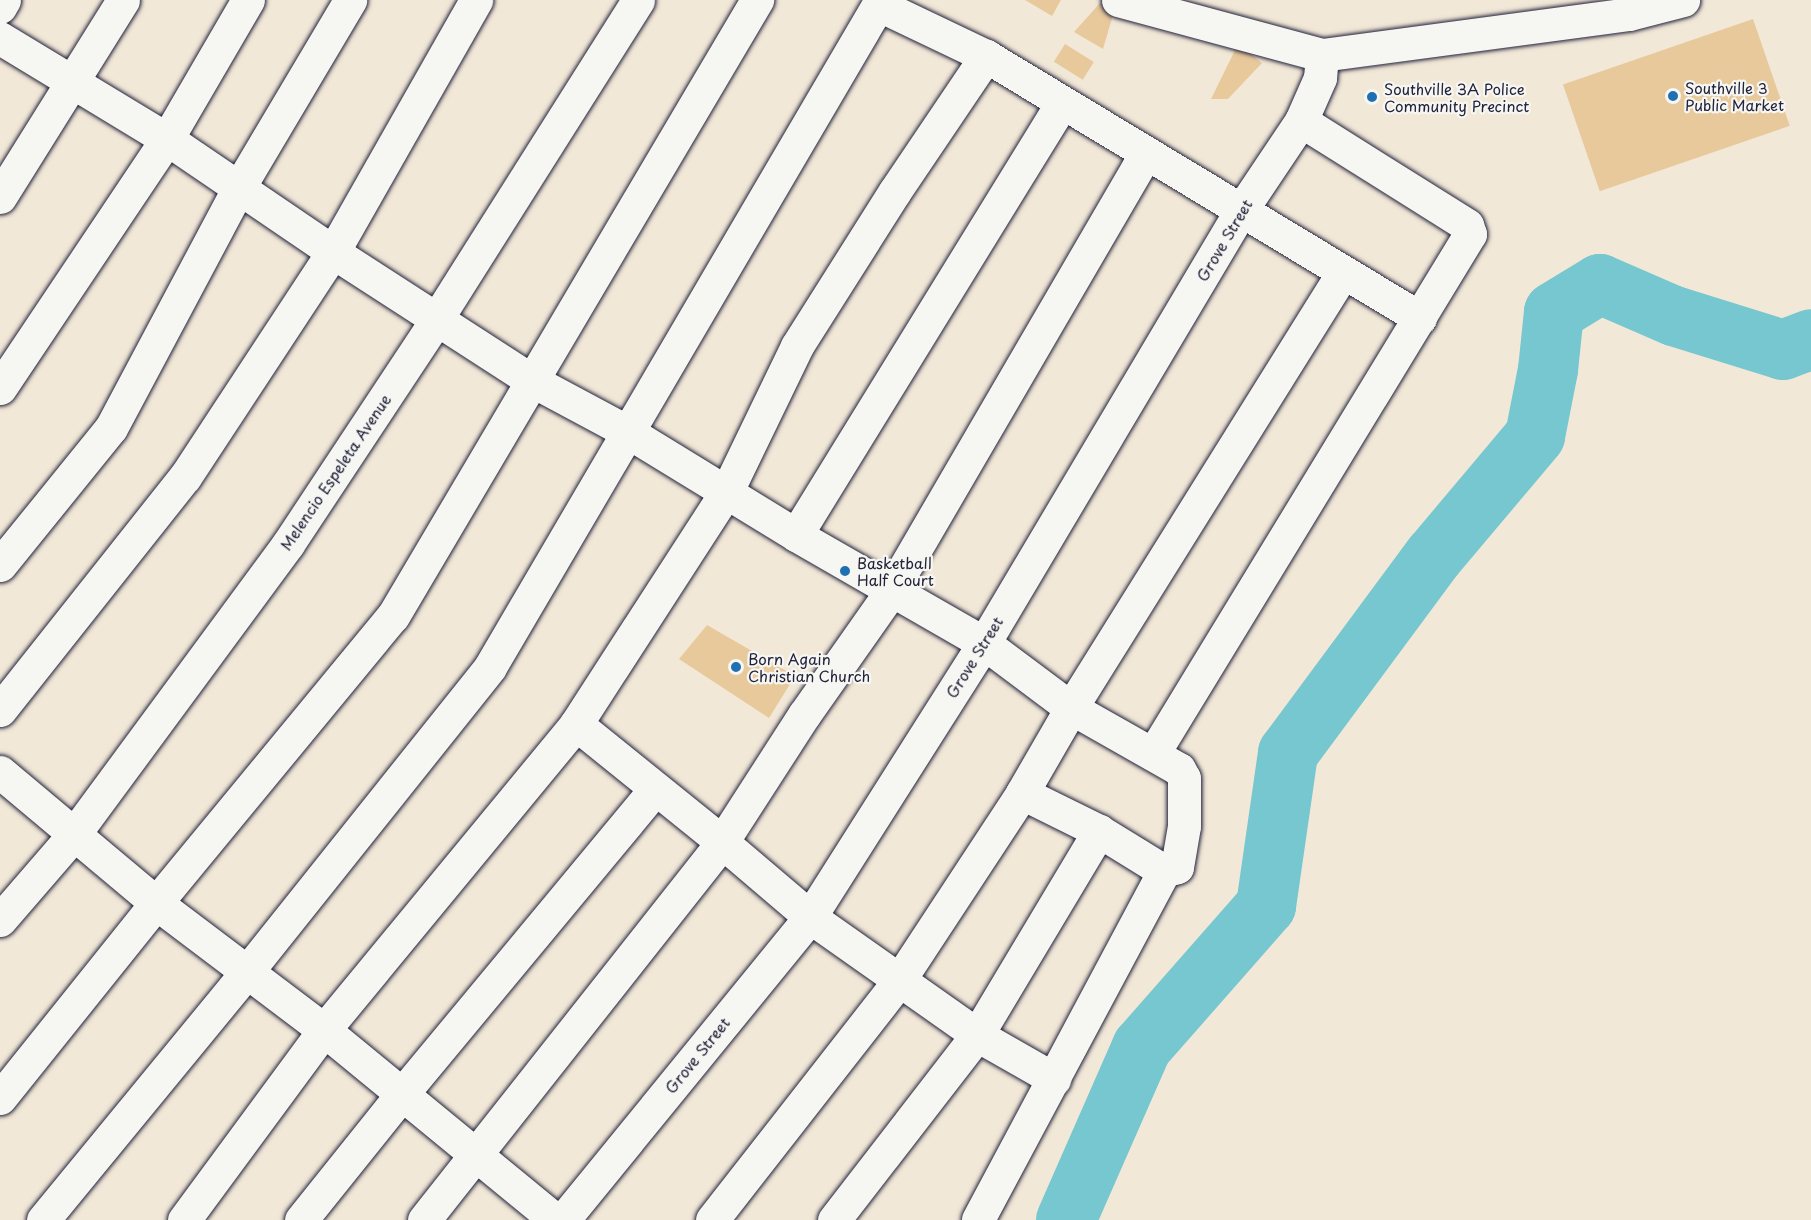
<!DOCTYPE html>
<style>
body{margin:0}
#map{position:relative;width:1811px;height:1220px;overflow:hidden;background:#f2e8d8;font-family:"Playpen Sans",sans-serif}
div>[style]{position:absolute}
.river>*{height:60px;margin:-30px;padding:0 30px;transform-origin:30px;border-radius:30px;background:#76c7cf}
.building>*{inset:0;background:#e8c99b;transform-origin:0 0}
.roads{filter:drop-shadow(0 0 2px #22223b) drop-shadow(0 0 2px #22223b)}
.minor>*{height:33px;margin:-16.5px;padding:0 16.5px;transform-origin:16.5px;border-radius:16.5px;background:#f6f6f2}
.tertiary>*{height:33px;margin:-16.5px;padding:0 16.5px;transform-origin:16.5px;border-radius:16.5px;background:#f6f6f2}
.dots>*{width:16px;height:16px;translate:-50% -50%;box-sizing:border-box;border:3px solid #f6f6f2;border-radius:50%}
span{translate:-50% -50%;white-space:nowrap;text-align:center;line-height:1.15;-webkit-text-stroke:4.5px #f6f6f2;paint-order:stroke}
.poi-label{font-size:15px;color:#22223b}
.left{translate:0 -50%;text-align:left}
.street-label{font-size:15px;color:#22223b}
</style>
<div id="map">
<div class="river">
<i style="left:1066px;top:1220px;width:189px;rotate:-66.3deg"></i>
<i style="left:1142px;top:1047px;width:188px;rotate:-48.7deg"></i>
<i style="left:1266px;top:906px;width:155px;rotate:-81.8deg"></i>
<i style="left:1288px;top:753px;width:245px;rotate:-53.5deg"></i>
<i style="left:1434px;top:556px;width:157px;rotate:-49.9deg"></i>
<i style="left:1535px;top:436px;width:67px;rotate:-78.9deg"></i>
<i style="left:1548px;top:370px;width:58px;rotate:-84.1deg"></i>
<i style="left:1554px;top:312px;width:54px;rotate:-31.3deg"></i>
<i style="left:1600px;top:284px;width:81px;rotate:23.4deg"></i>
<i style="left:1674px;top:316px;width:114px;rotate:17.3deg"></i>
<i style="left:1783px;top:350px;width:30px;rotate:-21deg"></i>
</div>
<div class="building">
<i style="clip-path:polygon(1025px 0,1061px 0,1052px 16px)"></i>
<i style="clip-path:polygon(1100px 3px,1115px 8px,1103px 49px,1074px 32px)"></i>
<i style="left:1753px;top:19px;width:113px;height:201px;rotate:71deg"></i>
<i style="left:1065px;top:44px;width:34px;height:21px;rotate:32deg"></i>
<i style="clip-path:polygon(1238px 44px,1262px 63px,1228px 99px,1211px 99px)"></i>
<i style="clip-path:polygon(707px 625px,795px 676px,769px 718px,679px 659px)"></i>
</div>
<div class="roads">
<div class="minor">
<i style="left:1118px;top:0;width:211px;rotate:15.1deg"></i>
<i style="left:1322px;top:55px;width:310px;rotate:-7.6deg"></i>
<i style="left:1629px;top:14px;width:56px;rotate:-14.5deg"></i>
<i style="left:879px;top:5px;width:119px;rotate:25.5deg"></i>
<i style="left:986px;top:56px;width:507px;rotate:31.12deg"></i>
<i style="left:0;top:7px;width:8px;rotate:-60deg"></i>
<i style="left:0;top:38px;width:195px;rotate:31.2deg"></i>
<i style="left:167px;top:139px;width:201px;rotate:34.2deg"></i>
<i style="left:333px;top:252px;width:236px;rotate:32.9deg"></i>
<i style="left:531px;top:380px;width:110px;rotate:28.2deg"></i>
<i style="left:628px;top:432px;width:197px;rotate:31.5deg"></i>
<i style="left:796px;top:535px;width:217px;rotate:29.9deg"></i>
<i style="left:984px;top:643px;width:109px;rotate:36.8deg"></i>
<i style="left:1071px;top:708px;width:124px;rotate:29.5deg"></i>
<i style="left:1179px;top:769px;width:10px;rotate:61deg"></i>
<i style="left:1184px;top:778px;width:48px;rotate:90deg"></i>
<i style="left:1184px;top:826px;width:42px;rotate:99.7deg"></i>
<i style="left:1177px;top:867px;width:14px;rotate:163deg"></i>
<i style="left:1164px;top:871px;width:395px;rotate:118.1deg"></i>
<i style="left:0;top:197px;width:232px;rotate:-58deg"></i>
<i style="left:0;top:388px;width:300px;rotate:-56.2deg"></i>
<i style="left:167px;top:139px;width:161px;rotate:-59.8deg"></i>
<i style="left:796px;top:535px;width:507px;rotate:-58.38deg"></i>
<i style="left:0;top:565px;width:176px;rotate:-51deg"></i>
<i style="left:111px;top:428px;width:271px;rotate:-62deg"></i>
<i style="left:238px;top:189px;width:220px;rotate:-59.3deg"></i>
<i style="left:0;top:710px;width:298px;rotate:-51.6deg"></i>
<i style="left:185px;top:477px;width:269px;rotate:-56.7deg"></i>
<i style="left:333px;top:252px;width:290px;rotate:-60.4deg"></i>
<i style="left:576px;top:724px;width:188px;rotate:38.9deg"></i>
<i style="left:722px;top:842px;width:116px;rotate:40.4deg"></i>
<i style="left:810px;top:917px;width:204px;rotate:35.2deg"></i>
<i style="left:977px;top:1035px;width:89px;rotate:29.7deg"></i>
<i style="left:1153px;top:754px;width:609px;rotate:-58.63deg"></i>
<i style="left:1470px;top:234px;width:9px;rotate:-108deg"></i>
<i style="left:1467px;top:225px;width:196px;rotate:-147.9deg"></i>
<i style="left:0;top:772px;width:204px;rotate:40deg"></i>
<i style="left:156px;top:903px;width:211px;rotate:37.1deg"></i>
<i style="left:324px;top:1030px;width:299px;rotate:39.4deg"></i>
<i style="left:1022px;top:793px;width:86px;rotate:26.3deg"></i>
<i style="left:1099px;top:831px;width:76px;rotate:31.6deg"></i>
<i style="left:0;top:1098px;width:250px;rotate:-51.3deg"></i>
<i style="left:156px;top:903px;width:372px;rotate:-50.5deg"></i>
<i style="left:393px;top:616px;width:716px;rotate:-59.42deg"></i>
<i style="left:43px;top:1220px;width:320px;rotate:-50.6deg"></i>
<i style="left:246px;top:973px;width:391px;rotate:-51.4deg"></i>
<i style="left:490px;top:667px;width:773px;rotate:-59.62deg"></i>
<i style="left:184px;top:1220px;width:236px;rotate:-53.6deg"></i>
<i style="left:324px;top:1030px;width:396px;rotate:-50.5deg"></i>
<i style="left:576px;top:724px;width:278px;rotate:-57.1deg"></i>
<i style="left:727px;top:491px;width:161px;rotate:-64.2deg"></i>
<i style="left:797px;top:346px;width:183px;rotate:-57.7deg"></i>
<i style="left:895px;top:191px;width:163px;rotate:-56deg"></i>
<i style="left:301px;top:1220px;width:161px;rotate:-51.3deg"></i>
<i style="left:402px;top:1094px;width:396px;rotate:-50.3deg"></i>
<i style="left:424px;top:1220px;width:481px;rotate:-51.7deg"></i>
<i style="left:722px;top:842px;width:151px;rotate:-57.2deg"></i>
<i style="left:804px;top:715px;width:151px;rotate:-54.9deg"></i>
<i style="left:891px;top:591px;width:507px;rotate:-59.79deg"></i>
<i style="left:563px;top:1220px;width:391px;rotate:-50.8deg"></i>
<i style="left:810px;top:917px;width:325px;rotate:-57.6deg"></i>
<i style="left:984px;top:643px;width:501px;rotate:-59.29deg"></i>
<i style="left:1240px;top:212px;width:110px;rotate:-56.2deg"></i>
<i style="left:1301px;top:121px;width:47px;rotate:-66.2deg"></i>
<i style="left:1320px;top:78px;width:23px;rotate:-85deg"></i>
<i style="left:712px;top:1220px;width:306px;rotate:-52deg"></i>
<i style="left:900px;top:979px;width:222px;rotate:-56.7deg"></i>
<i style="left:1022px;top:793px;width:98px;rotate:-60deg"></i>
<i style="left:1071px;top:708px;width:512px;rotate:-58.02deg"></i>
<i style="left:834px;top:1220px;width:234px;rotate:-52.3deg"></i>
<i style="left:977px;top:1035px;width:238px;rotate:-59.1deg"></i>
</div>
<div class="tertiary">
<i style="left:0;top:920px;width:115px;rotate:-49.2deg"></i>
<i style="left:75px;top:833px;width:359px;rotate:-53.6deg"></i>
<i style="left:288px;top:544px;width:268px;rotate:-56.5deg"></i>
<i style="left:436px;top:320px;width:378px;rotate:-57.7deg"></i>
</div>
</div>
<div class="dots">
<i style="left:1673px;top:96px;background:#1f6fb2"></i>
<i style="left:1372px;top:97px;background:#1f6fb2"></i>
<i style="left:845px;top:571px;background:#1f6fb2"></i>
<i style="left:736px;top:667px;background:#1f6fb2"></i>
</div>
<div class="poi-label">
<span class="left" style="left:1685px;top:96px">Southville 3<br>Public Market</span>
<span class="left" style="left:1384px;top:97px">Southville 3A Police<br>Community Precinct</span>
<span class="left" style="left:857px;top:571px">Basketball<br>Half Court</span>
<span class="left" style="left:748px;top:667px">Born Again<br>Christian Church</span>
</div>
<div class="street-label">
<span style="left:1224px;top:240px;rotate:-59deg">Grove Street</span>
<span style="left:335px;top:472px;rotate:-56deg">Melencio Espeleta Avenue</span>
<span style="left:974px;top:657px;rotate:-58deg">Grove Street</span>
<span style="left:697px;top:1055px;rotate:-51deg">Grove Street</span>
</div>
</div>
